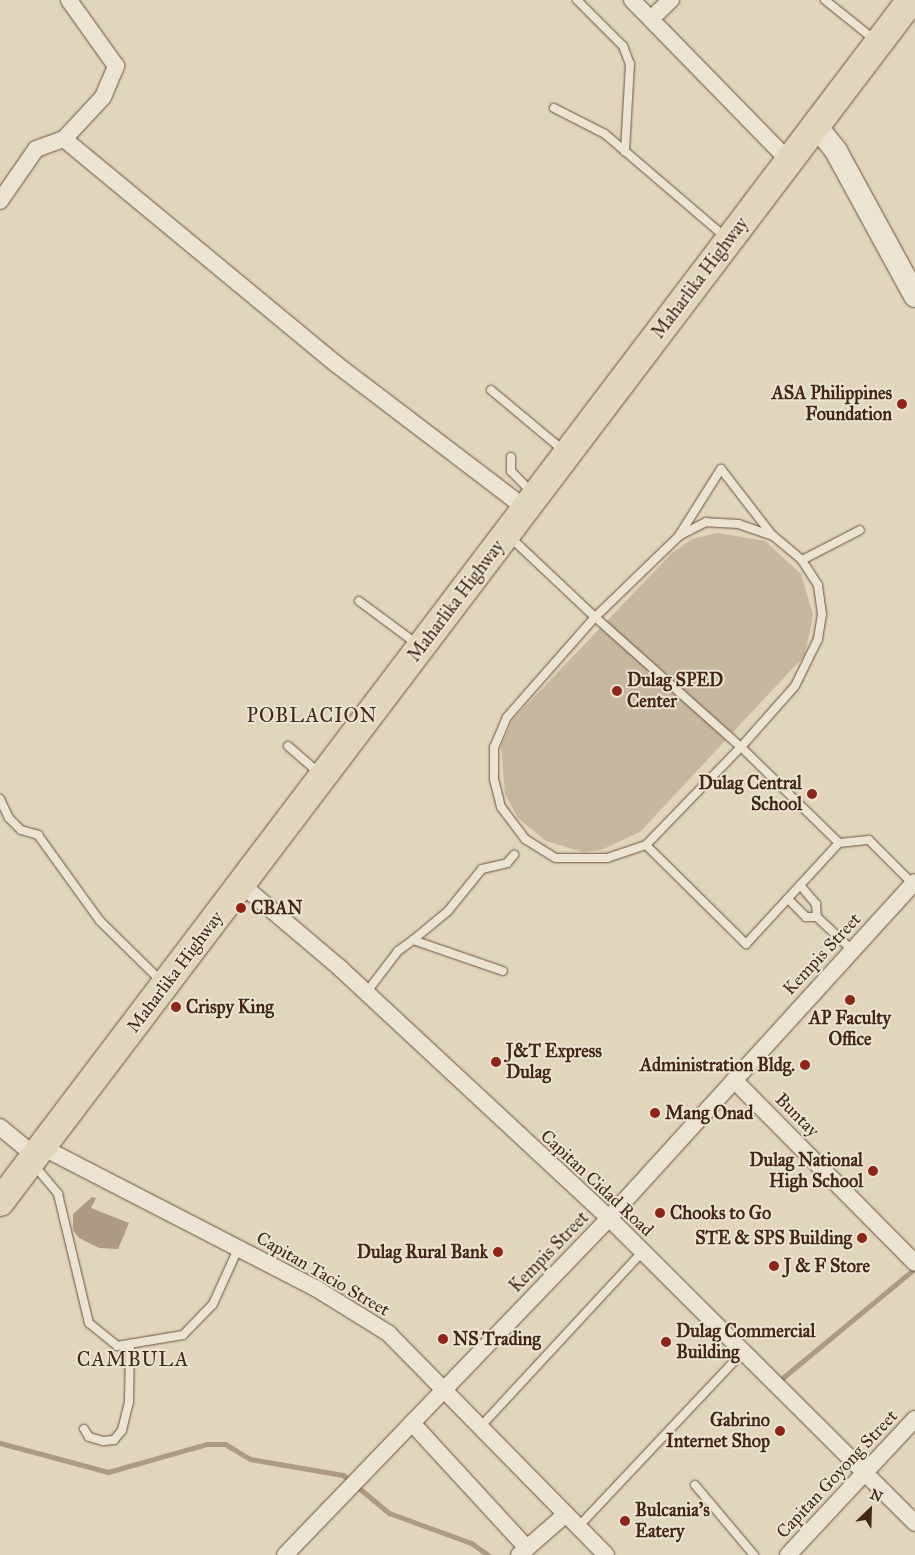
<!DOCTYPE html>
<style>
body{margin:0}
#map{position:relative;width:915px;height:1555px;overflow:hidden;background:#e1d5bb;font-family:"IM FELL Great Primer",serif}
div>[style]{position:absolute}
.green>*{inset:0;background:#c6b79f}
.water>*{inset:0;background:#ac9a83}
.stream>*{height:5px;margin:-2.5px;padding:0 2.5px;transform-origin:2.5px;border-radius:2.5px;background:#ac9a83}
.roads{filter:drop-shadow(0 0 1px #6b5240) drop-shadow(0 0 1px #6b5240)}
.lane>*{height:8px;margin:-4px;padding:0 4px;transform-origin:4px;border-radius:4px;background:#ece4d3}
.street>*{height:16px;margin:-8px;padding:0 8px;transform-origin:8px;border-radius:8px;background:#ece4d3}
.secondary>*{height:22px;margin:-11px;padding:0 11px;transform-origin:11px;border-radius:11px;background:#ece4d3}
.highway>*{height:28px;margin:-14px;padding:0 14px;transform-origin:14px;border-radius:14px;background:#e1d5bb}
.dots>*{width:14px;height:14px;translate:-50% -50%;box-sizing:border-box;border:2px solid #ece4d3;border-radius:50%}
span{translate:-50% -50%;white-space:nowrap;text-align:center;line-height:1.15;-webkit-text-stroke:4px #ece4d3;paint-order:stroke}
.street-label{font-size:18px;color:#442617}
.poi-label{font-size:18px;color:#442617;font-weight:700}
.right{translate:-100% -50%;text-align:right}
.left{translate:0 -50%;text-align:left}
.quarter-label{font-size:20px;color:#442617;letter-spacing:1px}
.north{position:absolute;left:845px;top:1485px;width:50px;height:50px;-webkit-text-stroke:4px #ece4d3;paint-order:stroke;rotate:24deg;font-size:14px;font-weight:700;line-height:20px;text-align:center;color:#442617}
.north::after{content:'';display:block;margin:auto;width:18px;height:22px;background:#442617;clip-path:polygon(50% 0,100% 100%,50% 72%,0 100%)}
</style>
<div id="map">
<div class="green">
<i style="clip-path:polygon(718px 533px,765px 541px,801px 574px,813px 615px,805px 655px,640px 832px,601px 850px,583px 852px,546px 841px,518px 818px,505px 794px,501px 746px,513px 719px,672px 553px,692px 539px)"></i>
</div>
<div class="water">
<i style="clip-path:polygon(92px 1197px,96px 1198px,91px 1208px,129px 1223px,118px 1249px,99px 1248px,79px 1238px,73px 1230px,73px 1214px)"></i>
</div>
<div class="stream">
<i style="left:780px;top:1380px;width:173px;rotate:-39.6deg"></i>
<i style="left:0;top:1443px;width:112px;rotate:15deg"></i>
<i style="left:108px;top:1472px;width:103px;rotate:-15.8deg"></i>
<i style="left:207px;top:1444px;width:18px"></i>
<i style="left:225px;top:1444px;width:29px;rotate:31deg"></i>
<i style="left:250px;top:1459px;width:94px;rotate:9.8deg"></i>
<i style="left:343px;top:1475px;width:60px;rotate:39.6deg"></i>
<i style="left:389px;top:1513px;width:87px;rotate:20.1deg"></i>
<i style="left:471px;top:1543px;width:21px;rotate:35deg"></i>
</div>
<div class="roads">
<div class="lane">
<i style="left:577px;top:0;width:65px;rotate:45deg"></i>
<i style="left:623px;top:46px;width:19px;rotate:69deg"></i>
<i style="left:630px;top:64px;width:88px;rotate:93.3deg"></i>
<i style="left:825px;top:0;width:64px;rotate:38.7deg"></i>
<i style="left:554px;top:108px;width:57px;rotate:27deg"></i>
<i style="left:605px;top:134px;width:158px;rotate:40.6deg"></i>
<i style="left:491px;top:390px;width:95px;rotate:39.9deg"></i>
<i style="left:511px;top:457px;width:14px;rotate:90deg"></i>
<i style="left:511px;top:471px;width:30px;rotate:46deg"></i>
<i style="left:680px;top:534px;width:77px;rotate:-57.8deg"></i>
<i style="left:721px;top:469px;width:83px;rotate:52.3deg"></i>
<i style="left:510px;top:537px;width:117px;rotate:43.3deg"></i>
<i style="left:595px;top:617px;width:195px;rotate:41.7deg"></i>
<i style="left:741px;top:747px;width:81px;rotate:-48.5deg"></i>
<i style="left:795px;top:686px;width:52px;rotate:-63.9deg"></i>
<i style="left:818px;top:639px;width:25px;rotate:-81deg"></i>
<i style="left:822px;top:614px;width:29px;rotate:-98deg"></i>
<i style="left:818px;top:585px;width:30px;rotate:-123deg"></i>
<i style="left:802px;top:560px;width:38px;rotate:-140deg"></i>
<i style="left:773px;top:536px;width:36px;rotate:-161deg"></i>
<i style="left:739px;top:524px;width:33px;rotate:-177deg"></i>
<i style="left:706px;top:522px;width:30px;rotate:153deg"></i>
<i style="left:679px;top:536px;width:117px;rotate:136deg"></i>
<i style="left:595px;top:617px;width:133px;rotate:131.3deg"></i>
<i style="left:507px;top:717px;width:33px;rotate:113deg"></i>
<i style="left:494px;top:747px;width:32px;rotate:90deg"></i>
<i style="left:494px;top:779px;width:29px;rotate:76deg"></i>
<i style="left:501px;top:807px;width:40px;rotate:53deg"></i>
<i style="left:525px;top:839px;width:36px;rotate:32deg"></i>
<i style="left:556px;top:858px;width:51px"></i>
<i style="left:607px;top:858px;width:41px;rotate:-18.4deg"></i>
<i style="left:646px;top:845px;width:136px;rotate:-45.9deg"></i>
<i style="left:741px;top:747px;width:137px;rotate:44.4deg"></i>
<i style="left:802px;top:560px;width:65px;rotate:-27.3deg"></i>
<i style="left:359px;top:601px;width:72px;rotate:36.6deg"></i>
<i style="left:288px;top:746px;width:41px;rotate:41.1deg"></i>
<i style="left:0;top:799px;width:21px;rotate:65deg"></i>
<i style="left:9px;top:818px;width:17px;rotate:45deg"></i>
<i style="left:21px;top:830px;width:18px;rotate:16deg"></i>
<i style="left:38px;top:835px;width:106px;rotate:54.2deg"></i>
<i style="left:100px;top:921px;width:86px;rotate:44.5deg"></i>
<i style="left:646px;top:845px;width:141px;rotate:44.7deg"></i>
<i style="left:746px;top:944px;width:137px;rotate:-47.4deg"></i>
<i style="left:839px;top:843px;width:30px;rotate:-6deg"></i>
<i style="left:869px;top:840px;width:62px;rotate:45deg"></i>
<i style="left:800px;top:885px;width:25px;rotate:50deg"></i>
<i style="left:816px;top:904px;width:13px;rotate:86deg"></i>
<i style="left:788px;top:899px;width:25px;rotate:45deg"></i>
<i style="left:806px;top:917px;width:11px"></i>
<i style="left:817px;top:917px;width:48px;rotate:43.3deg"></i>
<i style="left:413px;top:940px;width:45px;rotate:-39.6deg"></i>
<i style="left:448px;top:911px;width:54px;rotate:-51deg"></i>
<i style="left:482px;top:869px;width:26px;rotate:-13deg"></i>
<i style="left:507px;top:863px;width:11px;rotate:-49deg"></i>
<i style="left:366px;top:993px;width:53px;rotate:-52.7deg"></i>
<i style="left:398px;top:951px;width:19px;rotate:-36deg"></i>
<i style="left:413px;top:940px;width:95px;rotate:19deg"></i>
<i style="left:34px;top:1165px;width:38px;rotate:50deg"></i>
<i style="left:58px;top:1194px;width:133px;rotate:76.5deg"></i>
<i style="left:89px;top:1323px;width:36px;rotate:39deg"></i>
<i style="left:117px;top:1346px;width:67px;rotate:-9.5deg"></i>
<i style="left:183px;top:1335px;width:43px;rotate:-45.9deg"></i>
<i style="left:213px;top:1304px;width:60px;rotate:-65.6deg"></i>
<i style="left:481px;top:1426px;width:237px;rotate:-47.2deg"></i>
<i style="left:84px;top:1429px;width:9px;rotate:58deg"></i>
<i style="left:89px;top:1437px;width:15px;rotate:16deg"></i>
<i style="left:103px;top:1441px;width:11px;rotate:-5deg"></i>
<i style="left:114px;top:1440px;width:13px;rotate:-51deg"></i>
<i style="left:122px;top:1430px;width:29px;rotate:-76deg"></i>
<i style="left:129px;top:1402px;width:55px;rotate:-89deg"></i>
<i style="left:695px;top:1485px;width:92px;rotate:49.9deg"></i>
<i style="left:578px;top:1527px;width:239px;rotate:-46.7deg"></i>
</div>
<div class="street">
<i style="left:632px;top:0;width:225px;rotate:45.7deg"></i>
<i style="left:651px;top:19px;width:28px;rotate:-44deg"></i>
<i style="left:64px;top:139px;width:57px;rotate:-47.1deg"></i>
<i style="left:103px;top:97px;width:34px;rotate:-67deg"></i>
<i style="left:116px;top:66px;width:81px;rotate:-125.5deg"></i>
<i style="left:0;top:201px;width:63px;rotate:-55.3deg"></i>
<i style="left:36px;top:149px;width:30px;rotate:-20deg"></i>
<i style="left:64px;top:139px;width:353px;rotate:39.6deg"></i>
<i style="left:336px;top:364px;width:239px;rotate:37.3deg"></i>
<i style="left:241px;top:884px;width:130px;rotate:40.3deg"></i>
<i style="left:340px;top:968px;width:367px;rotate:42.9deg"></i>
<i style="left:609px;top:1218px;width:432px;rotate:44.9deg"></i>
<i style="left:734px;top:1080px;width:257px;rotate:45.3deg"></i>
<i style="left:0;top:1127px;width:45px;rotate:39.6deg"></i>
<i style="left:42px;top:1147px;width:309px;rotate:27.3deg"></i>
<i style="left:317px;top:1289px;width:84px;rotate:31.8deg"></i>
<i style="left:388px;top:1333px;width:311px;rotate:45.5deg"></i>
<i style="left:412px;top:1423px;width:170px;rotate:47.4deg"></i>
<i style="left:285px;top:1555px;width:467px;rotate:-46.1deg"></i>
<i style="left:609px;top:1218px;width:454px;rotate:-47.7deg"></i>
<i style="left:519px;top:1555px;width:62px;rotate:-41.1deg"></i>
<i style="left:788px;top:1555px;width:186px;rotate:-47deg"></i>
</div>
<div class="secondary">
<i style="left:816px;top:126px;width:32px;rotate:51deg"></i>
<i style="left:836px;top:151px;width:165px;rotate:61.4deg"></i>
</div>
<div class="highway">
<i style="left:0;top:1202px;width:1508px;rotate:-52.84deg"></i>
</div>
</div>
<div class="dots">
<i style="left:902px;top:404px;background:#8f2418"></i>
<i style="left:617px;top:691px;background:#8f2418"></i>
<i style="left:812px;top:794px;background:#8f2418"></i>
<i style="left:241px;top:908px;background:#8f2418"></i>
<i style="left:850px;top:1000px;background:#8f2418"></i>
<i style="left:176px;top:1007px;background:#8f2418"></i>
<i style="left:496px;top:1062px;background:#8f2418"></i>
<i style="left:805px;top:1065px;background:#8f2418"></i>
<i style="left:655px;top:1113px;background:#8f2418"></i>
<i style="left:873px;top:1171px;background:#8f2418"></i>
<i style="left:660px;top:1213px;background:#8f2418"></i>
<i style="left:862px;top:1238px;background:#8f2418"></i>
<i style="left:498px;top:1252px;background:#8f2418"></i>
<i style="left:774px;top:1266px;background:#8f2418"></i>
<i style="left:443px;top:1339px;background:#8f2418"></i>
<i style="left:666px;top:1342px;background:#8f2418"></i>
<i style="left:780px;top:1431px;background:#8f2418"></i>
<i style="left:625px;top:1521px;background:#8f2418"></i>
</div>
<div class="street-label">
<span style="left:700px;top:278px;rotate:-53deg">Maharlika Highway</span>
<span style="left:456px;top:601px;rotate:-53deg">Maharlika Highway</span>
<span style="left:822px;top:954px;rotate:-47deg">Kempis Street</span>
<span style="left:175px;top:972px;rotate:-53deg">Maharlika Highway</span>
<span style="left:797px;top:1115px;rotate:45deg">Buntay</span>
<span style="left:597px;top:1183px;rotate:43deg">Capitan Cidad Road</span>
<span style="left:549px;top:1252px;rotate:-46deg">Kempis Street</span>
<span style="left:323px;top:1274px;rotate:30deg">Capitan Tacio Street</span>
<span style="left:837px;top:1474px;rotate:-47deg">Capitan Goyong Street</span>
</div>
<div class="poi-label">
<span class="right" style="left:892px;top:404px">ASA Philippines<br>Foundation</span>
<span class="left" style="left:627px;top:691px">Dulag SPED<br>Center</span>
<span class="right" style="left:802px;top:794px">Dulag Central<br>School</span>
<span class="left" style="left:251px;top:908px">CBAN</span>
<span class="left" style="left:186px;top:1007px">Crispy King</span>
<span style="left:850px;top:1029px">AP Faculty<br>Office</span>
<span class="left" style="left:506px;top:1062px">J&amp;T Express<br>Dulag</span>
<span class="right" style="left:795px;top:1065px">Administration Bldg.</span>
<span class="left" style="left:665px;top:1113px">Mang Onad</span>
<span class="right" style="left:863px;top:1171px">Dulag National<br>High School</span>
<span class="left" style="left:670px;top:1213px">Chooks to Go</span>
<span class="right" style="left:852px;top:1238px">STE &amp; SPS Building</span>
<span class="right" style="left:488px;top:1252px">Dulag Rural Bank</span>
<span class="left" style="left:784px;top:1266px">J &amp; F Store</span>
<span class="left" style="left:676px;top:1342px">Dulag Commercial<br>Building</span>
<span class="left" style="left:453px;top:1339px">NS Trading</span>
<span class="right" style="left:770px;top:1431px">Gabrino<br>Internet Shop</span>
<span class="left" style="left:635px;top:1521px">Bulcania's<br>Eatery</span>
</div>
<div class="quarter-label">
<span style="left:312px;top:715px">POBLACION</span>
<span style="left:133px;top:1359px">CAMBULA</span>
</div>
<div class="north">N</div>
</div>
